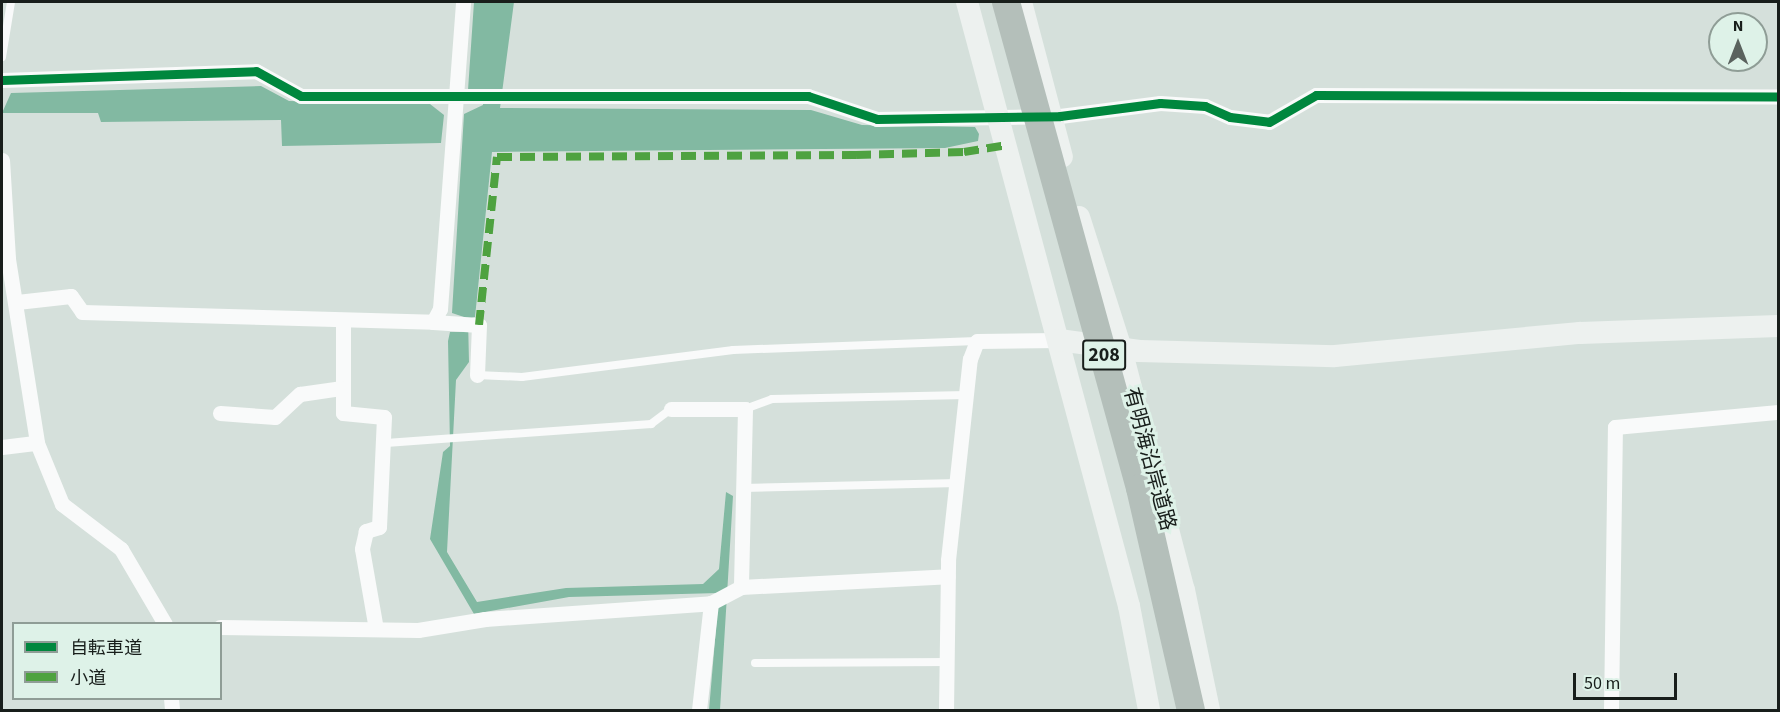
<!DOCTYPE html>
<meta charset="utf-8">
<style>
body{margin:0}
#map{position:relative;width:1780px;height:712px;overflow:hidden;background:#d5e0db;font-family:"Source Sans 3","Noto Sans JP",sans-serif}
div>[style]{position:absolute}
.water>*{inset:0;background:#82b9a2}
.lane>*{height:8px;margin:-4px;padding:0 4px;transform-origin:4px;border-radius:4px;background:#f9fafa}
.street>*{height:15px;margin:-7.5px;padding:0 7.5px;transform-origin:7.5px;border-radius:7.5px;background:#f9fafa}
.secondary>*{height:22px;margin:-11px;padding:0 11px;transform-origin:11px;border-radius:11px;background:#edf1ef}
.highway>*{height:28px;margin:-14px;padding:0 14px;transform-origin:14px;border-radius:14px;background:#b4bfba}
.quiet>*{height:8px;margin-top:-4px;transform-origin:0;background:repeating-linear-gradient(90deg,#4ea240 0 15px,transparent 0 23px)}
.cycleway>*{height:9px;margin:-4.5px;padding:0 4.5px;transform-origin:4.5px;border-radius:4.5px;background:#00873e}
span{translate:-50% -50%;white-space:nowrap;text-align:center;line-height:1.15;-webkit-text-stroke:6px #def2e8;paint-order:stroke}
.shield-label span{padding:2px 4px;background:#def2e8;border:2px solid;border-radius:4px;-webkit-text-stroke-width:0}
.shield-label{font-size:20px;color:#181e1b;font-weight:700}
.street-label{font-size:21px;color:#181e1b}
.frame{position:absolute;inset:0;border:3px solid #181e1b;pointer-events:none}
.legend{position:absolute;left:12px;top:622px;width:210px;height:78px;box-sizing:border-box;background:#def2e8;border:2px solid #8f9d96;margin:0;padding:8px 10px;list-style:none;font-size:18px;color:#181e1b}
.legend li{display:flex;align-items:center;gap:12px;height:30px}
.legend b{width:30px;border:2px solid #8f9d96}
.north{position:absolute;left:1708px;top:12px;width:60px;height:60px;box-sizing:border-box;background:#def2e8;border:2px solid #8f9d96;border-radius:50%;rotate:0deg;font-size:16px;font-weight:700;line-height:24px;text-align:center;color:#181e1b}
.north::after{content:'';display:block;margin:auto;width:21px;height:27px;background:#5a625e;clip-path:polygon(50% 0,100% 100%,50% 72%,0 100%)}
.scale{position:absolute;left:1573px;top:673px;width:104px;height:27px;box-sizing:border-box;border:3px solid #181e1b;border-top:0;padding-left:8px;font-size:18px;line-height:21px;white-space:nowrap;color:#181e1b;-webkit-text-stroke:4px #def2e8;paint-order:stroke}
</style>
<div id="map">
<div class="water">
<i style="clip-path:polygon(474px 2px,514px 2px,500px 108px,811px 110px,862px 125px,975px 127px,979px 134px,978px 141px,945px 148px,492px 152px,475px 317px,468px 319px,469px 362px,456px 380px,447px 552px,477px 602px,566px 588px,703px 584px,719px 569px,726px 492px,733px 496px,720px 710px,709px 710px,719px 593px,569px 597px,474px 614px,430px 539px,443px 452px,450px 446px,448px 341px,450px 332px,463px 332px,464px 317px,452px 313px,464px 114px,483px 105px,483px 95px,468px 90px)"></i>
<i style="clip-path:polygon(261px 86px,289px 101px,430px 104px,444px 115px,441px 143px,282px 146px,281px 120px,101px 122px,98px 113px,2px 113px,11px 93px)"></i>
</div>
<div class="lane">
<i style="left:2px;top:57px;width:56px;rotate:-80.7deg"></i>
<i style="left:477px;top:375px;width:45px;rotate:2.5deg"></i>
<i style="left:522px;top:377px;width:213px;rotate:-7.3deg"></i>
<i style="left:733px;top:350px;width:244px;rotate:-2.1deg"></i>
<i style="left:745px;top:409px;width:29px;rotate:-20deg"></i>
<i style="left:772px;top:399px;width:195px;rotate:-1.2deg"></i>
<i style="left:386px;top:443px;width:266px;rotate:-4.1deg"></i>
<i style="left:651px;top:424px;width:25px;rotate:-37deg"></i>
<i style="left:743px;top:488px;width:215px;rotate:-1.3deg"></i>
<i style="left:755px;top:663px;width:194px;rotate:-0.3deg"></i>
</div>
<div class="street">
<i style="left:2px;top:80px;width:254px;rotate:-2deg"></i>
<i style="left:256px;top:71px;width:51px;rotate:29.1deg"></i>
<i style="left:301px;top:96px;width:507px"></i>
<i style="left:808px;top:96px;width:73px;rotate:18.4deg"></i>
<i style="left:877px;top:119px;width:183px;rotate:-0.9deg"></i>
<i style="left:1060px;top:116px;width:101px;rotate:-7.4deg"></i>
<i style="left:1160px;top:103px;width:45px;rotate:3.8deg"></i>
<i style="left:1205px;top:106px;width:27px;rotate:24deg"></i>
<i style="left:1230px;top:117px;width:39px;rotate:7deg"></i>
<i style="left:1269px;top:122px;width:54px;rotate:-29.9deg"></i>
<i style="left:1316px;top:95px;width:462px;rotate:0.2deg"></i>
<i style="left:2px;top:160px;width:99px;rotate:86.5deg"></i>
<i style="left:8px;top:259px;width:186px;rotate:81deg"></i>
<i style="left:37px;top:443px;width:66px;rotate:67.7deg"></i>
<i style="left:62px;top:504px;width:74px;rotate:37.3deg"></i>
<i style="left:121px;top:549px;width:87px;rotate:59.6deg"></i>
<i style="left:17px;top:302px;width:54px;rotate:-6.3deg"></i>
<i style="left:71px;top:296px;width:19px;rotate:55deg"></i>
<i style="left:82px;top:312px;width:351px;rotate:1.6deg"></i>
<i style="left:433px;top:322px;width:15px;rotate:-62deg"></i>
<i style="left:440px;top:309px;width:308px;rotate:-85.7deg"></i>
<i style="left:343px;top:320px;width:93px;rotate:90deg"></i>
<i style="left:343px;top:413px;width:41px;rotate:5.6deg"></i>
<i style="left:384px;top:417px;width:110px;rotate:92.6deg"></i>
<i style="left:379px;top:527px;width:14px;rotate:163deg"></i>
<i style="left:366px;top:531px;width:18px;rotate:103deg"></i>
<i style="left:362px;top:549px;width:81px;rotate:80.1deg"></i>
<i style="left:433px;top:322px;width:46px;rotate:3.7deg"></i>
<i style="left:479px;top:325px;width:50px;rotate:92.3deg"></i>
<i style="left:671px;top:409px;width:74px"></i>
<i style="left:745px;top:409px;width:178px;rotate:91.3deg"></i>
<i style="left:220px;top:413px;width:55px;rotate:4.2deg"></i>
<i style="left:275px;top:417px;width:34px;rotate:-43deg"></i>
<i style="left:300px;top:394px;width:41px;rotate:-8.3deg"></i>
<i style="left:2px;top:447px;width:35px;rotate:-7deg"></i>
<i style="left:220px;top:627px;width:198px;rotate:0.9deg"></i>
<i style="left:418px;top:630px;width:68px;rotate:-9.3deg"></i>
<i style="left:485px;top:619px;width:227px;rotate:-4deg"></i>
<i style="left:711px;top:603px;width:34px;rotate:-28deg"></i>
<i style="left:741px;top:587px;width:207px;rotate:-3deg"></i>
<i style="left:171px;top:698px;width:12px;rotate:85deg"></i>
<i style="left:699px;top:710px;width:108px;rotate:-83.6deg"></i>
<i style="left:946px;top:710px;width:150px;rotate:-89.2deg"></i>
<i style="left:948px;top:560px;width:202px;rotate:-83.8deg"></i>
<i style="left:970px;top:359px;width:19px;rotate:-69deg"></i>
<i style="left:977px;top:341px;width:82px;rotate:-0.7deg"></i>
<i style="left:1611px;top:710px;width:283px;rotate:-89.2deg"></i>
<i style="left:1615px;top:427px;width:164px;rotate:-5.3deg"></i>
</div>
<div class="secondary">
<i style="left:967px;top:2px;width:625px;rotate:74.99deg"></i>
<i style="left:1129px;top:606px;width:106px;rotate:79.1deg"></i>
<i style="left:1021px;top:2px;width:160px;rotate:75.2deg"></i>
<i style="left:1079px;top:217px;width:139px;rotate:72.3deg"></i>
<i style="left:1121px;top:349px;width:249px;rotate:75.4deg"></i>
<i style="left:1184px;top:590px;width:123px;rotate:78.2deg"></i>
<i style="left:1059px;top:340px;width:81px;rotate:7.8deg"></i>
<i style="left:1139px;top:351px;width:196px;rotate:1.5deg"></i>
<i style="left:1335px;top:356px;width:246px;rotate:-5.4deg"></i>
<i style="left:1580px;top:333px;width:198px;rotate:-2deg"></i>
</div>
<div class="highway">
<i style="left:1006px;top:2px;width:504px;rotate:74.59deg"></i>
<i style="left:1140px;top:488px;width:228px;rotate:77.1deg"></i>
</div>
<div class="quiet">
<i style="left:479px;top:325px;width:169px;rotate:-83.9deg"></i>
<i style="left:497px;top:157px;width:359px;rotate:-0.3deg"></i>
<i style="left:856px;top:155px;width:108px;rotate:-1.6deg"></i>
<i style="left:964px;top:152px;width:44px;rotate:-9.2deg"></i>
</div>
<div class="cycleway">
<i style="left:2px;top:80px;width:254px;rotate:-2deg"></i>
<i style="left:256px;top:71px;width:51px;rotate:29.1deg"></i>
<i style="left:301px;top:96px;width:507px"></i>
<i style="left:808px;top:96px;width:73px;rotate:18.4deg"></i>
<i style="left:877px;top:119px;width:183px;rotate:-0.9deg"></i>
<i style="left:1060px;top:116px;width:101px;rotate:-7.4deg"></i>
<i style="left:1160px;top:103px;width:45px;rotate:3.8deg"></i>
<i style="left:1205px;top:106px;width:27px;rotate:24deg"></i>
<i style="left:1230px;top:117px;width:39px;rotate:7deg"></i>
<i style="left:1269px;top:122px;width:54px;rotate:-29.9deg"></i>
<i style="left:1316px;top:95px;width:462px;rotate:0.2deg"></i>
</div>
<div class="shield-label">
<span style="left:1104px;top:355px">208</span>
</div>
<div class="street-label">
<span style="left:1150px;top:459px;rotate:75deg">有明海沿岸道路</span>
</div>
<div class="frame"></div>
<ul class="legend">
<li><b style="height:8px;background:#00873e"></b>自転車道</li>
<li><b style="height:8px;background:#4ea240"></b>小道</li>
</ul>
<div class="north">N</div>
<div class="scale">50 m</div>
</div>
